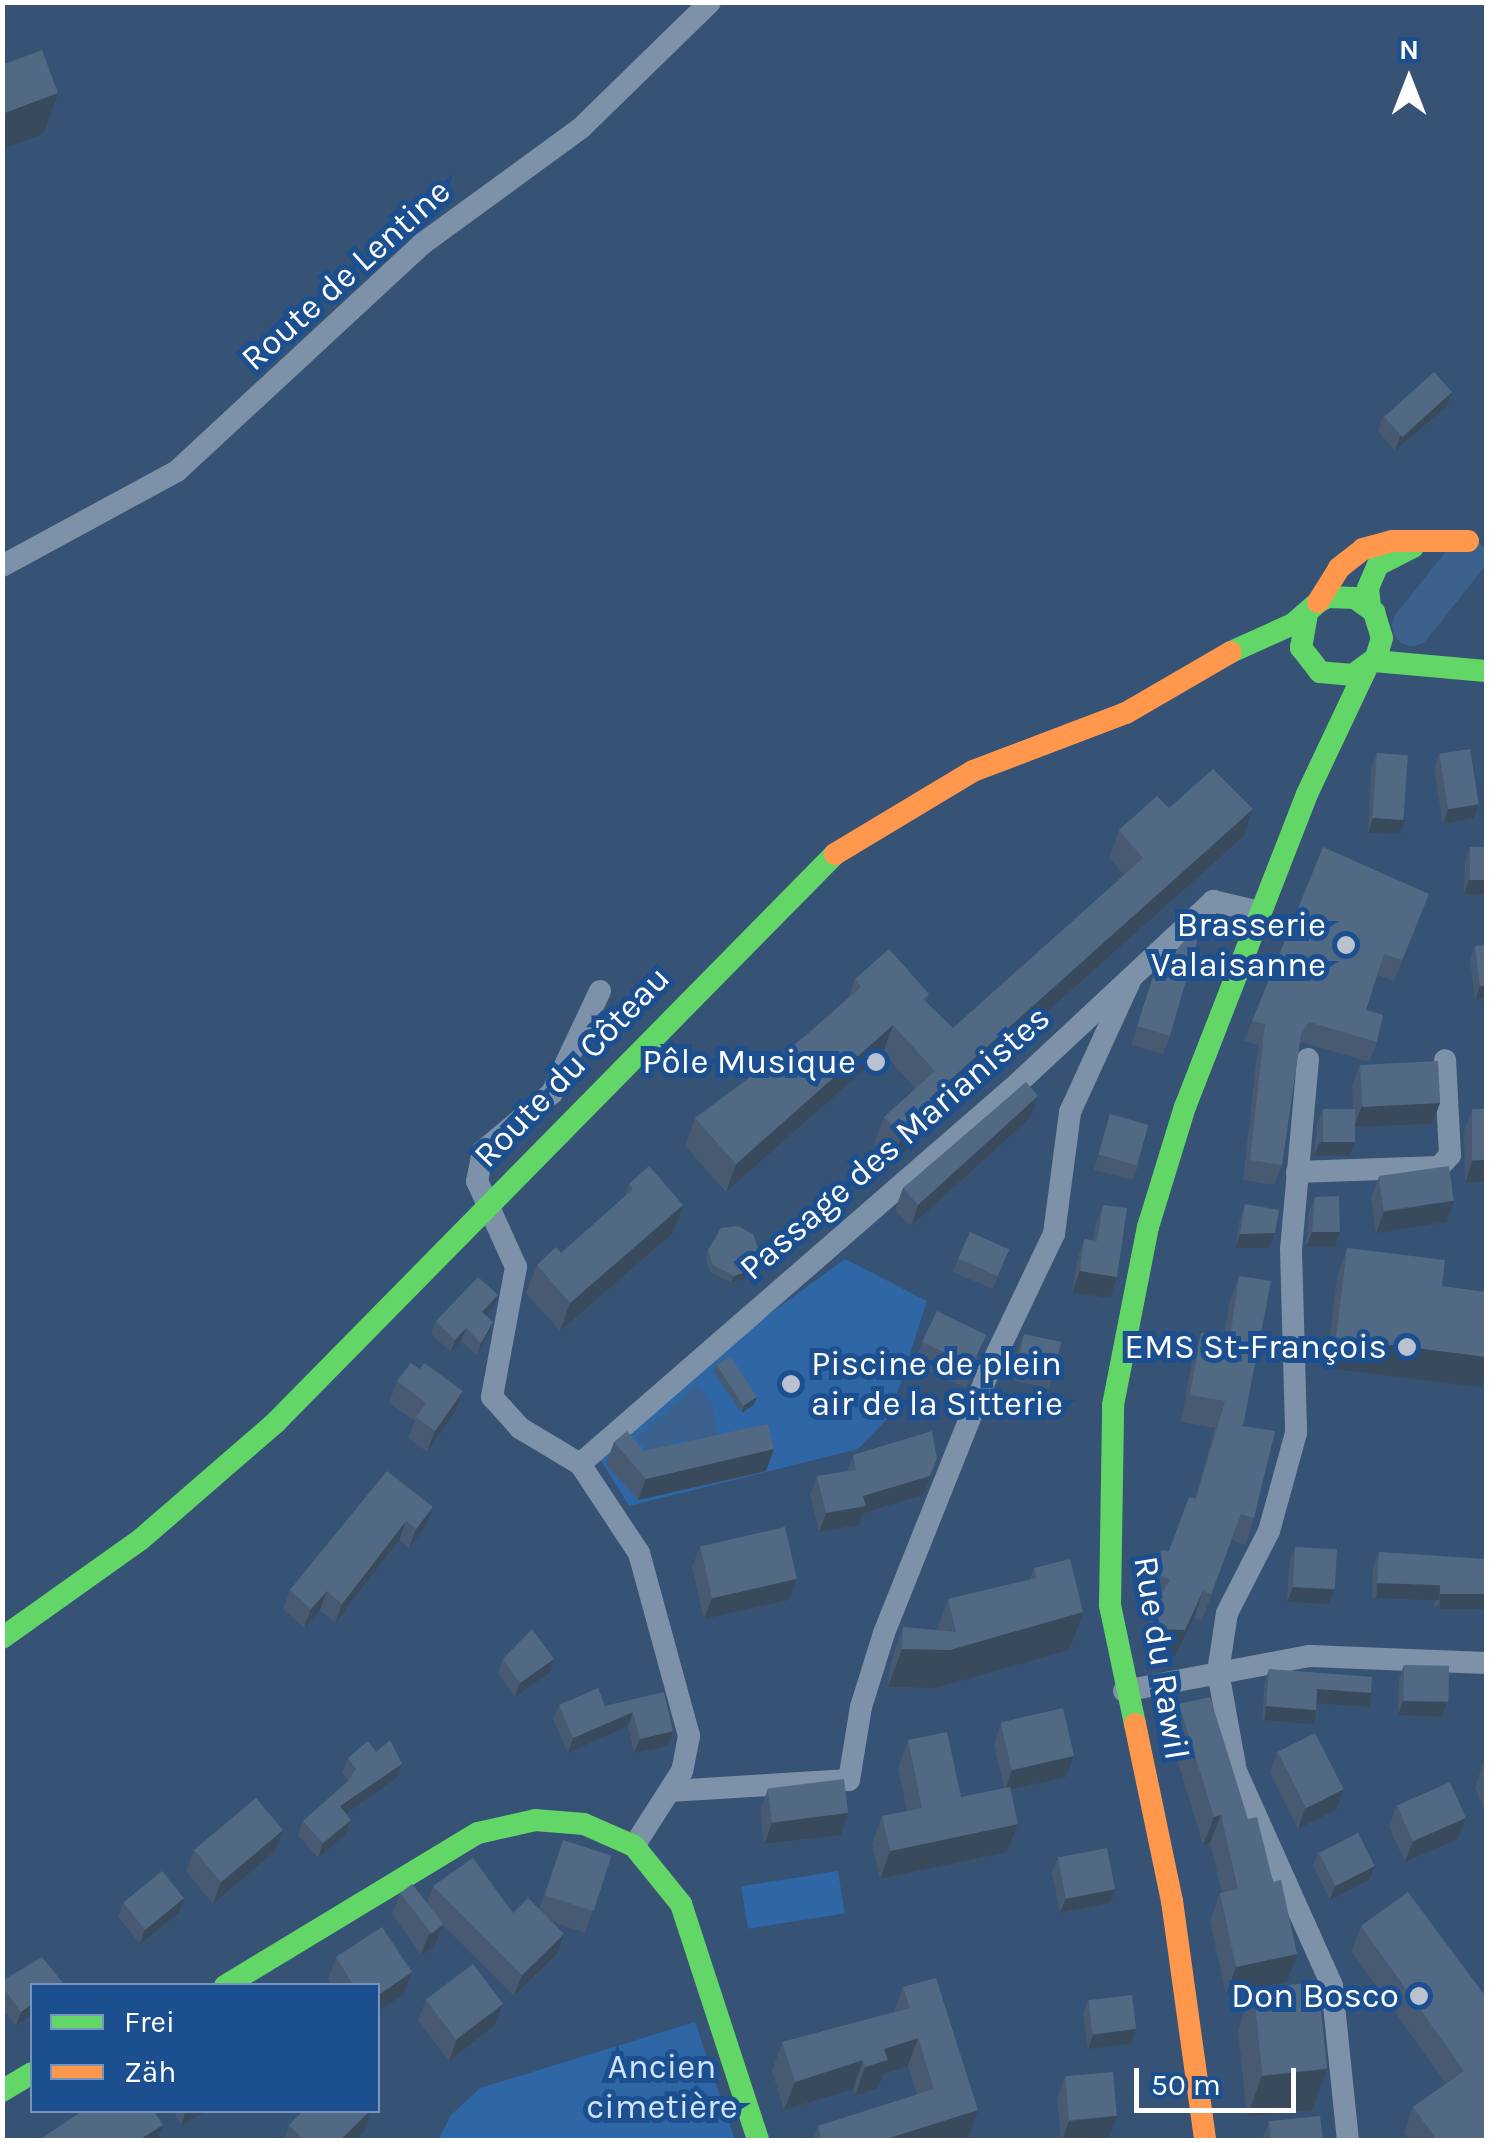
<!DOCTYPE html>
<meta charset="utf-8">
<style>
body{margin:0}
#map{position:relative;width:1489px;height:2143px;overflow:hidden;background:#365274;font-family:Karla,sans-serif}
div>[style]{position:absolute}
.green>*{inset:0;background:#2f66a5;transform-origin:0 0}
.water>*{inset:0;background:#3b618d}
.river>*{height:40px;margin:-20px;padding:0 20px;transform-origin:20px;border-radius:20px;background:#3b618d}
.street>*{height:22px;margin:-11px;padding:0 11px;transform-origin:11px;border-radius:11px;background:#7d92a8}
.fast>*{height:22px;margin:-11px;padding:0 11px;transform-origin:11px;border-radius:11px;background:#63d668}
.slow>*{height:22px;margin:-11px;padding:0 11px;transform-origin:11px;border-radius:11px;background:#ff974d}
.wall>*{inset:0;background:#475a72}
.shaded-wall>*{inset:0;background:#394a5c;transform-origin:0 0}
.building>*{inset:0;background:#526984;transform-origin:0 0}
.dots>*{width:28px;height:28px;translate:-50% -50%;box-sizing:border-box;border:5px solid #1b4f8f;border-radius:50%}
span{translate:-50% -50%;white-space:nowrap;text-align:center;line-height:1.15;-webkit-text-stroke:10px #1b4f8f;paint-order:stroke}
.street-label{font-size:35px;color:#fff}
.poi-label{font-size:35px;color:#fff}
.right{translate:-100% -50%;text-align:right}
.left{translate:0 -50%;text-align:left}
.park-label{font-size:35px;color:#cfe3fa}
.frame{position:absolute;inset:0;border:5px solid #fff;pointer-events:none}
.legend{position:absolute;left:30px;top:1983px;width:350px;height:130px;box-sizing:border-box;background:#1b4f8f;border:2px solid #7695bc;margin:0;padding:12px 18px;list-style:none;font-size:30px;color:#fff}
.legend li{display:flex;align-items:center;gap:20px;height:50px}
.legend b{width:50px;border:2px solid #7695bc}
.north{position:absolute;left:1359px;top:30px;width:100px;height:100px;-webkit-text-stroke:8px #1b4f8f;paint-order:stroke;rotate:0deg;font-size:28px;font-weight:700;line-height:40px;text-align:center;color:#fff}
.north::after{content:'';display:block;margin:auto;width:35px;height:45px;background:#fff;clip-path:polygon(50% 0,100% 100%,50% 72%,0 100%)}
.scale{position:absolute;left:1134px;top:2068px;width:162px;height:45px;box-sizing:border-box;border:5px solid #fff;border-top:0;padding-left:12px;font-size:30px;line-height:35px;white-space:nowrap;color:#fff;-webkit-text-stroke:8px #1b4f8f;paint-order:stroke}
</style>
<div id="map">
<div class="green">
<i style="clip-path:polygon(845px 1259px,927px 1301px,890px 1416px,858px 1449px,629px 1506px,599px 1457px,719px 1351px)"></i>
<i style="left:838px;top:1871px;width:43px;height:98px;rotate:81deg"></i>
<i style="clip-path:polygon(695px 2022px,735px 2140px,438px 2140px,451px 2115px,480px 2088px)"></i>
</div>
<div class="water">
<i style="clip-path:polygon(697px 1385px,713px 1407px,718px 1436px,686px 1444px,679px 1438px,656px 1459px,636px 1438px)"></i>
</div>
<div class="river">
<i style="left:1412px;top:626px;width:87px;rotate:-51.5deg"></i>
</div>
<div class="street">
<i style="left:2px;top:566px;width:199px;rotate:-28.5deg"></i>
<i style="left:177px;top:471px;width:334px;rotate:-42.8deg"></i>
<i style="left:422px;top:244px;width:197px;rotate:-36.1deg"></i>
<i style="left:581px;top:128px;width:180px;rotate:-44.3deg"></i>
<i style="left:600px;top:991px;width:113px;rotate:115.2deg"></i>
<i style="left:552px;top:1093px;width:90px;rotate:140deg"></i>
<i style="left:483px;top:1151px;width:31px;rotate:101deg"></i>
<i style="left:477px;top:1181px;width:94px;rotate:65.6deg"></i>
<i style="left:516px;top:1267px;width:132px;rotate:100.5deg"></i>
<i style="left:492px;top:1397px;width:42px;rotate:47.9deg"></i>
<i style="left:520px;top:1428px;width:70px;rotate:31deg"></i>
<i style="left:580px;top:1464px;width:107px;rotate:56.5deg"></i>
<i style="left:639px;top:1553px;width:190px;rotate:74.7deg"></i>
<i style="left:689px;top:1736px;width:36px;rotate:101deg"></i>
<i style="left:682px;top:1771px;width:89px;rotate:122.6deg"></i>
<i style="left:1308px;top:1059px;width:191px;rotate:95.1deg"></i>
<i style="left:1291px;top:1249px;width:184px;rotate:88.4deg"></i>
<i style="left:1296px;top:1433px;width:102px;rotate:105.4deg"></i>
<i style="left:1269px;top:1531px;width:92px;rotate:117.1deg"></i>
<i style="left:1227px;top:1613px;width:60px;rotate:98.7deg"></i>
<i style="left:1218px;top:1672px;width:101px;rotate:79.7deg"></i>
<i style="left:1236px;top:1771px;width:235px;rotate:65.9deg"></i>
<i style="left:1332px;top:1986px;width:155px;rotate:84.1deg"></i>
<i style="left:1297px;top:1172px;width:142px;rotate:-2deg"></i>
<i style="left:1439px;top:1167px;width:16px;rotate:-47deg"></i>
<i style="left:1450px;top:1155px;width:95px;rotate:-93deg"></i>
<i style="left:580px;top:1464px;width:578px;rotate:-41deg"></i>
<i style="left:1016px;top:1085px;width:270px;rotate:-43deg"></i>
<i style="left:1213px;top:901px;width:48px;rotate:13.2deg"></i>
<i style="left:1124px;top:1691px;width:189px;rotate:-10.7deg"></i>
<i style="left:1310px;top:1656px;width:176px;rotate:2.3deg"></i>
<i style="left:670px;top:1791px;width:179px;rotate:-3.5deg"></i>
<i style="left:849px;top:1780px;width:74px;rotate:-80.7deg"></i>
<i style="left:861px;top:1707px;width:77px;rotate:-72.7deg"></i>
<i style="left:884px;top:1633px;width:283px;rotate:-68.2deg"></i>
<i style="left:989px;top:1370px;width:151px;rotate:-64.5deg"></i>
<i style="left:1054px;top:1234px;width:123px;rotate:-82.5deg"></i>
<i style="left:1070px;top:1112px;width:144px;rotate:-65.4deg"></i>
</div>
<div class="fast">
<i style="left:1370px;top:607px;width:19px;rotate:-96deg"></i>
<i style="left:1368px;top:588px;width:25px;rotate:-67deg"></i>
<i style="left:1378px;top:565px;width:39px;rotate:-27deg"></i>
<i style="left:1231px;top:652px;width:68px;rotate:-24.3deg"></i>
<i style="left:1293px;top:624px;width:33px;rotate:-41deg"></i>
<i style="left:1318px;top:602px;width:11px;rotate:-27deg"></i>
<i style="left:1328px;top:597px;width:27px;rotate:2deg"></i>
<i style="left:1355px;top:598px;width:24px;rotate:36deg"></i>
<i style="left:1374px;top:612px;width:27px;rotate:73deg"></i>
<i style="left:1382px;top:638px;width:21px;rotate:107deg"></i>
<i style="left:1376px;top:658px;width:29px;rotate:144deg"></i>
<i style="left:1353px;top:675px;width:33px;rotate:-175deg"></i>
<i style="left:1320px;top:672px;width:31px;rotate:-128deg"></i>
<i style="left:1301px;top:648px;width:36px;rotate:-80deg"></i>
<i style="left:1374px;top:661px;width:112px;rotate:5.1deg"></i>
<i style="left:2px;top:1638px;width:169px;rotate:-35.4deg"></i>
<i style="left:140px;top:1540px;width:180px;rotate:-40.9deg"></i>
<i style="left:276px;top:1422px;width:797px;rotate:-45.46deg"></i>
<i style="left:1135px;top:1724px;width:122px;rotate:-101.9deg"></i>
<i style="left:1110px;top:1605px;width:200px;rotate:-89.1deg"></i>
<i style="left:1113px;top:1405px;width:181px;rotate:-78.9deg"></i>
<i style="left:1148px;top:1227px;width:126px;rotate:-72.9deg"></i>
<i style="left:1185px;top:1107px;width:336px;rotate:-68.7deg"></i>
<i style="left:1307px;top:794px;width:138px;rotate:-64.7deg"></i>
<i style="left:225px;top:1986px;width:296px;rotate:-31.2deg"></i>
<i style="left:478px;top:1833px;width:58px;rotate:-12.8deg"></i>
<i style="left:535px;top:1820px;width:49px;rotate:4.7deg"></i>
<i style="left:584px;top:1824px;width:55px;rotate:23.7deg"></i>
<i style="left:634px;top:1846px;width:75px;rotate:51deg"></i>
<i style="left:681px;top:1904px;width:248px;rotate:71.9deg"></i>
<i style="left:2px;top:2091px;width:35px;rotate:-31deg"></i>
</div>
<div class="slow">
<i style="left:1318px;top:602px;width:40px;rotate:-58deg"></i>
<i style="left:1339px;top:568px;width:31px;rotate:-38deg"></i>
<i style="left:1363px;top:549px;width:30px;rotate:-15deg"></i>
<i style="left:1392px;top:541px;width:76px"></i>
<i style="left:835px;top:854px;width:161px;rotate:-31deg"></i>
<i style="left:973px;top:771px;width:164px;rotate:-20.8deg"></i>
<i style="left:1126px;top:713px;width:121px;rotate:-30.2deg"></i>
<i style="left:1135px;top:1724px;width:181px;rotate:78.2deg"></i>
<i style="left:1172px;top:1901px;width:241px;rotate:82.1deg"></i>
</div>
<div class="wall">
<i style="clip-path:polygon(1452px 392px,1447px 406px,1395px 451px,1378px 431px,1383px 416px)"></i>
<i style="clip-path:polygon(1377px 753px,1400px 834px,1368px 833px,1371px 768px)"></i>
<i style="clip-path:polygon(1439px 754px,1479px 804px,1474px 818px,1443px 824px,1434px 769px)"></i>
<i style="clip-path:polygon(1169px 808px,1243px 837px,935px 1112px,928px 1130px,892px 1163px,874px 1144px,884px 1117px,916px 1089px,883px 1053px,726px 1192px,685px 1146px,695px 1118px,804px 1037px,848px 998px,855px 979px,929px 994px,926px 1002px,953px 1028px,1124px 875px,1109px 858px,1119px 830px)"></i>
<i style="clip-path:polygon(1470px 847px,1486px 847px,1464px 894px,1465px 861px)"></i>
<i style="clip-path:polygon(1421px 915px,1394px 981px,1377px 975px,1366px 1010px,1377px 1042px,1369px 1062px,1301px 1042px,1299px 1046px,1282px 1165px,1274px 1185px,1243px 1180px,1258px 1045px,1244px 1041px,1252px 1021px)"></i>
<i style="clip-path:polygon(1475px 946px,1486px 998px,1475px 1000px,1470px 960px)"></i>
<i style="clip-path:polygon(1153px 977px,1170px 1036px,1163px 1054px,1131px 1045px)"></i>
<i style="clip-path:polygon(1360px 1064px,1440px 1103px,1432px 1124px,1355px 1127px,1350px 1155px,1314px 1156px,1317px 1123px,1323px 1109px,1353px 1109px,1352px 1085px)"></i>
<i style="clip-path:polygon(1472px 1110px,1486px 1181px,1465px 1183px,1464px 1131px)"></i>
<i style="clip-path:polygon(1110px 1114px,1138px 1166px,1133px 1180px,1094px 1170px)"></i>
<i style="clip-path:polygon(1031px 1117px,911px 1226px,895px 1210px,903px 1188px)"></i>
<i style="clip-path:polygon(1379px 1177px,1446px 1222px,1376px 1233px,1371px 1198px)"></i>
<i style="clip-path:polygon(629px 1184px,683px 1205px,673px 1233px,560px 1331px,526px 1293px,537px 1265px,561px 1253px,624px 1198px)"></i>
<i style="clip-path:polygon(1315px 1197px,1340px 1232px,1335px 1246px,1306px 1247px,1309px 1211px)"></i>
<i style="clip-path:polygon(1245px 1204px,1275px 1233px,1269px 1248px,1235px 1248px,1240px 1218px)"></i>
<i style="clip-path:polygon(1103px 1205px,1110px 1298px,1072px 1293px,1077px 1261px,1084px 1239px,1093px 1241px,1095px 1226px)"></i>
<i style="clip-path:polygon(1347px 1248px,1442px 1286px,1326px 1367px,1337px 1277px)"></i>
<i style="clip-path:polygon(1009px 1249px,993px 1289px,953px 1272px,958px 1258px)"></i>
<i style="clip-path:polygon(708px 1250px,756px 1258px,746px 1278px,731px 1283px,710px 1272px,706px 1258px)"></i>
<i style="clip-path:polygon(1239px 1276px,1243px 1426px,1254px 1518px,1245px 1545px,1232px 1540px,1202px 1620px,1194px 1618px,1175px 1656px,1148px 1655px,1147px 1629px,1156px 1604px,1146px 1599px,1152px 1577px,1161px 1550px,1169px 1551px,1195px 1498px,1215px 1428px,1181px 1422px,1192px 1360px,1201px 1333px,1224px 1337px,1229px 1303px)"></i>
<i style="clip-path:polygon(493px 1308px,486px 1315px,488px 1334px,477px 1356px,461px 1341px,451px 1352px,431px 1334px,436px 1321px)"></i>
<i style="clip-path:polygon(1024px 1334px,1054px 1374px,1049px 1389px,1011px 1380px,1018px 1348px)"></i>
<i style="clip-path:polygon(922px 1342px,979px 1356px,966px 1388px,914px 1364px)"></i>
<i style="clip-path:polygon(716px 1364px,754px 1404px,742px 1413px,713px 1371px)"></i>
<i style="clip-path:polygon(397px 1381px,463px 1391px,455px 1412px,427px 1452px,408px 1438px,415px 1421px,389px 1403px)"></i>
<i style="clip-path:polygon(614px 1442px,644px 1451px,774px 1449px,766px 1471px,638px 1500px,606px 1464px)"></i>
<i style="clip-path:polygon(853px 1455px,923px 1495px,863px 1513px,859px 1525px,819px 1532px,810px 1495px,817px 1476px,847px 1471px)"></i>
<i style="clip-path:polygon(387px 1471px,426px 1526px,409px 1548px,399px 1540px,335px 1623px,320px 1610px,304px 1628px,283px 1609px,290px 1590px)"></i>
<i style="clip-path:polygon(700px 1546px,797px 1579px,789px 1600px,704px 1619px,692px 1567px)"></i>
<i style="clip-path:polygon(1295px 1547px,1329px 1604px,1287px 1602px,1289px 1562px)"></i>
<i style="clip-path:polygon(1379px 1552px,1486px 1559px,1434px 1608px,1435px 1599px,1372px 1597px,1373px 1567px)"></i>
<i style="clip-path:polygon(1034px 1568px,1069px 1650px,936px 1688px,888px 1687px,890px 1665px,903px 1627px,937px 1630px,948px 1599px,1030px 1580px)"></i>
<i style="clip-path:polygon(503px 1659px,549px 1673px,515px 1697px,498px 1673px)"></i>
<i style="clip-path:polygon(1404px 1665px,1442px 1717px,1398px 1715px,1399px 1679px)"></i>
<i style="clip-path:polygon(1269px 1669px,1366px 1706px,1316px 1702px,1316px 1710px,1311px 1723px,1262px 1719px,1265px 1682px)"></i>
<i style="clip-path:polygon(664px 1692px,668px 1746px,634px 1753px,628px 1726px,568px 1753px,553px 1719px,559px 1705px,605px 1706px)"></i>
<i style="clip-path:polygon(1179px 1704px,1287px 1982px,1260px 1988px,1327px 2069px,1312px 2110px,1247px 2117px,1238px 2030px,1252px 1989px,1226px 1995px,1210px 1921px,1220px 1893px,1222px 1893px,1210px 1843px,1203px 1845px,1169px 1732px)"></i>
<i style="clip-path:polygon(1001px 1722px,1074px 1756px,1066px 1777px,1010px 1790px,1018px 1824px,1007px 1852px,880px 1879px,872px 1844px,882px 1816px,907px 1811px,898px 1768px,908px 1740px,961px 1797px,1004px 1788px,994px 1744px)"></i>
<i style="clip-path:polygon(1277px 1751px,1336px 1810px,1298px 1829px,1270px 1773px)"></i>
<i style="clip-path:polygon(348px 1758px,396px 1779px,345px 1813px,351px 1820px,346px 1834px,318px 1858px,298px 1835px,303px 1821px,348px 1781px,342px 1772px)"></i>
<i style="clip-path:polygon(1486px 1764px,1486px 1815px,1475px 1788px,1482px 1766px)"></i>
<i style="clip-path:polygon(768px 1789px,848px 1813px,841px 1835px,764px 1844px,760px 1810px)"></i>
<i style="clip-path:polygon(1397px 1805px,1466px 1818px,1458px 1839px,1405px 1862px,1389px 1827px)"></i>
<i style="clip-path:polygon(563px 1840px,611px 1856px,585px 1933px,551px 1921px,556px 1955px,514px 1996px,443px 1925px,435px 1946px,421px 1955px,392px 1914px,400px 1893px,427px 1904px,433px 1886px,513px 1913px,539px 1909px)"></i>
<i style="clip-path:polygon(194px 1850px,275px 1851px,213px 1904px,186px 1871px)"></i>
<i style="clip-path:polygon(1318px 1852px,1369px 1880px,1330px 1900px,1313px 1866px)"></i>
<i style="clip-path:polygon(1058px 1858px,1110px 1903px,1060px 1913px,1052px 1872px)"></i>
<i style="clip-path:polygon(1408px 1892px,1486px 2140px,1409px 2140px,1404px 2133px,1413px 2107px,1446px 2084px,1351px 1951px,1361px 1926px)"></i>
<i style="clip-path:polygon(123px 1903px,179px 1913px,140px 1944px,118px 1917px)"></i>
<i style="clip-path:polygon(336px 1957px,412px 1972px,404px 1994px,378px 1986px,332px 1986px,328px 1979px)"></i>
<i style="clip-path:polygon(2px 1981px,63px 1983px,62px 1986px,32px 1986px,32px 2015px,16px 2026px,2px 2008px)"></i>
<i style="clip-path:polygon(903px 1987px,978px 2110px,968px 2139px,962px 2140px,813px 2140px,818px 2126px,917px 2095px,908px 2066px,883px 2074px,878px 2088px,855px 2096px,853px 2089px,784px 2110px,772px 2071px,782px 2042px,894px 2012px)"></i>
<i style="clip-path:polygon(426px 1999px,503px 2004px,495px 2025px,449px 2061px,418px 2021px)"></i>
<i style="clip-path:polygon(1088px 2000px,1136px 2029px,1131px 2044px,1088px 2049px,1083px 2014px)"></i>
<i style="clip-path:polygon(1065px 2077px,1117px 2116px,1109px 2137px,1061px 2140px,1057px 2098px)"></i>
<i style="clip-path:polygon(173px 2110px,209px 2110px,181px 2125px)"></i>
<i style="clip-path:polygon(371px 2110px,364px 2132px,355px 2140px,284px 2140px,289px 2125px)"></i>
<i style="clip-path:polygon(1269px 2121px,1323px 2140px,1262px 2140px)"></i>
</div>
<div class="shaded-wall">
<i style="clip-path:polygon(58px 93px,43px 134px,2px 149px,2px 114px)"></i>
<i style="clip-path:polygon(1452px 392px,1447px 406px,1395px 451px,1400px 436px)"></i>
<i style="clip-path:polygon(1479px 804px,1474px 818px,1443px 824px,1448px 809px)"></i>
<i style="clip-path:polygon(1253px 809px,1243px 837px,935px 1112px,928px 1130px,892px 1163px,902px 1135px,932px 1096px)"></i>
<i style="clip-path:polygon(1373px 818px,1405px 820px,1400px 834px,1368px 833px)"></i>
<i style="clip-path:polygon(1469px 880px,1486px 880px,1486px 895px,1464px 894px)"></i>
<i style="clip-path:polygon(1486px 985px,1486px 998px,1475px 1000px,1480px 986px)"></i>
<i style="clip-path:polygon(893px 1025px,883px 1053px,726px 1192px,736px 1164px)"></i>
<i style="clip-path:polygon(1038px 1096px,1031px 1117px,911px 1226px,918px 1205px)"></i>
<i style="clip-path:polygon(1440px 1103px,1432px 1124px,1354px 1127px,1362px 1106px)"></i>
<i style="clip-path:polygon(1355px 1141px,1350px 1155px,1314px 1156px,1320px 1142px)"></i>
<i style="clip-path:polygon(1486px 1160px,1486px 1181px,1465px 1183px,1472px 1161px)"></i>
<i style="clip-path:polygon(1454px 1201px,1446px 1222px,1376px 1233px,1384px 1212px)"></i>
<i style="clip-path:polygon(683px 1205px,673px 1233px,560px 1331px,570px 1303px)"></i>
<i style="clip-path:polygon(1312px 1232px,1340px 1232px,1335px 1246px,1306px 1247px)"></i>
<i style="clip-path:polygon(1275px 1233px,1269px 1248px,1235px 1248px,1240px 1234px)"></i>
<i style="clip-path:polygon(759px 1250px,746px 1278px,731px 1283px,734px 1276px)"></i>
<i style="clip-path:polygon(1080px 1271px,1117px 1277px,1110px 1298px,1072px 1293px)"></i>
<i style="clip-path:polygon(498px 1295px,493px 1308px,478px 1324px,482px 1312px)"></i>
<i style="clip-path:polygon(493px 1322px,488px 1334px,477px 1356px,481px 1343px)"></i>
<i style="clip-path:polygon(466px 1328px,461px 1341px,451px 1352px,455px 1340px)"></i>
<i style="left:1336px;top:1338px;width:151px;height:31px;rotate:7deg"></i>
<i style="clip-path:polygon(463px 1391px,455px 1412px,427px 1452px,435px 1431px)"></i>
<i style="clip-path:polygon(757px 1397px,754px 1404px,742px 1413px,744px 1405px)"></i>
<i style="clip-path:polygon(774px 1449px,766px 1471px,638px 1500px,646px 1479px)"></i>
<i style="clip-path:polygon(937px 1459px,923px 1495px,863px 1513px,859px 1525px,819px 1532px,826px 1513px,863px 1496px)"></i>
<i style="clip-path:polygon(433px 1507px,426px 1526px,409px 1548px,416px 1529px)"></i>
<i style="clip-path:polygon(406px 1521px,399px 1540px,335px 1623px,342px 1604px)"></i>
<i style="clip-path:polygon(797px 1579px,789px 1600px,704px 1619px,712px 1598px)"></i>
<i style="left:1377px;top:1583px;width:63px;height:15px;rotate:2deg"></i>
<i style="clip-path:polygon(1293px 1587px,1335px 1589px,1329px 1604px,1287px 1602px)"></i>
<i style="clip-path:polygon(327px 1591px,320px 1610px,304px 1628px,311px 1609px)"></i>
<i style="clip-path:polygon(1203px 1591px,1194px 1618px,1175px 1656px,1148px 1655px,1157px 1629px)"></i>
<i style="left:1440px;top:1594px;width:46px;height:15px"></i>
<i style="clip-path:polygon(1083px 1612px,1069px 1650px,936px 1688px,888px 1687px,902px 1649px)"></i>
<i style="clip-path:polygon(554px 1659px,549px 1673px,515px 1697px,520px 1683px)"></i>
<i style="left:1317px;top:1689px;width:54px;height:14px;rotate:4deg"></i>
<i style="clip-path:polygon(1403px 1701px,1447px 1702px,1442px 1717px,1398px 1715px)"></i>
<i style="left:1266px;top:1706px;width:50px;height:14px;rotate:5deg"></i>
<i style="clip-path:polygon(633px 1712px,628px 1726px,568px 1753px,573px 1738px)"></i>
<i style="clip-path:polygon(673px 1731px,668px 1746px,634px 1753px,640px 1739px)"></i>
<i style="clip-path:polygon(1074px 1756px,1066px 1777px,1005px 1791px,1012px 1770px)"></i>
<i style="clip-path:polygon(402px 1764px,396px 1779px,334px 1821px,340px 1806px)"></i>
<i style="clip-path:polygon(1344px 1789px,1336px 1810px,1298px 1829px,1305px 1808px)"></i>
<i style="clip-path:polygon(848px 1813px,841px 1835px,764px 1844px,772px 1823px)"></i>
<i style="clip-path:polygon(1221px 1815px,1210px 1843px,1203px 1845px,1214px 1817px)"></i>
<i style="clip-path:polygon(1466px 1818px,1458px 1839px,1405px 1862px,1413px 1841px)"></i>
<i style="clip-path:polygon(351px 1820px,346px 1834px,318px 1858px,323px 1843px)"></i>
<i style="clip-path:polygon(1018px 1824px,1007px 1852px,880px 1879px,890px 1851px)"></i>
<i style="clip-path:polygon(283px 1830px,275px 1851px,213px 1904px,221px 1882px)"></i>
<i style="clip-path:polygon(1375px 1866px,1369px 1880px,1330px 1900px,1335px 1886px)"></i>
<i style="clip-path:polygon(1115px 1889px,1110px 1903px,1060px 1913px,1066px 1898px)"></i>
<i style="clip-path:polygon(184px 1898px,179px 1913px,140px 1944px,145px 1930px)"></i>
<i style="clip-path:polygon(443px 1924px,435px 1946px,421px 1955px,429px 1934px)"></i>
<i style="clip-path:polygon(564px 1934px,556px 1955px,514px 1996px,522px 1975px)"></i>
<i style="clip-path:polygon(1297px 1954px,1287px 1982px,1226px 1995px,1236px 1967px)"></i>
<i style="clip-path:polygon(412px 1972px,404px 1994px,378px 2011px,378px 1995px)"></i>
<i style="clip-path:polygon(32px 2004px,32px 2015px,16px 2026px,21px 2012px)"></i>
<i style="clip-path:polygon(503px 2004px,495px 2025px,449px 2061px,457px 2039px)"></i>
<i style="clip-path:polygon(1136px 2029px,1131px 2044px,1088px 2049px,1093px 2035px)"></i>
<i style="clip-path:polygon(918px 2038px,908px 2066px,883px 2074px,878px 2088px,855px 2096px,865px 2067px,884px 2049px)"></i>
<i style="clip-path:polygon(863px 2060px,853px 2089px,784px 2110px,795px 2082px)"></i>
<i style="clip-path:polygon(1327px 2069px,1312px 2110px,1247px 2117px,1262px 2076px)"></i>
<i style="clip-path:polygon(186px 2110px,209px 2110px,181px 2125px)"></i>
<i style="clip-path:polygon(371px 2110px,364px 2132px,355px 2140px,340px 2140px)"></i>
<i style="clip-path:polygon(978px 2110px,968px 2139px,962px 2140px,883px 2140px)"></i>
<i style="clip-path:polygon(1117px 2116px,1109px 2137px,1062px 2140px,1069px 2121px)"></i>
<i style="clip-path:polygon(163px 2125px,157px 2140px,139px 2140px)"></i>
</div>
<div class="building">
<i style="clip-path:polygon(42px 50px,58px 93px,2px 114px,2px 65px)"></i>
<i style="left:1434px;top:372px;width:27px;height:67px;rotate:48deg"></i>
<i style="left:1470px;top:749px;width:56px;height:31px;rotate:81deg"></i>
<i style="left:1377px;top:753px;width:31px;height:65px;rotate:4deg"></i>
<i style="clip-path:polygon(1213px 769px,1253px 809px,932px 1096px,938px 1103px,902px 1135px,884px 1117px,935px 1071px,893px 1025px,736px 1164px,695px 1118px,804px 1037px,861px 987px,855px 979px,889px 949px,929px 994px,923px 999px,953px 1028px,1143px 858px,1119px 830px,1157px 796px,1169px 808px)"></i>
<i style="clip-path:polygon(1323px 847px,1429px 894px,1402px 960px,1384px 954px,1366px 1010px,1383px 1015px,1377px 1042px,1309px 1022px,1301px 1034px,1282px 1165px,1250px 1160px,1265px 1024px,1252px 1021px)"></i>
<i style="left:1470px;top:847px;width:16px;height:33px"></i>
<i style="clip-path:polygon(1204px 918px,1170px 1036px,1137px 1026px,1153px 977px)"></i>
<i style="clip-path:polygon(1486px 945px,1486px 985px,1480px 986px,1475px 946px)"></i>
<i style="left:1438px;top:1061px;width:42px;height:78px;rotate:87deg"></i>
<i style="clip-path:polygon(1026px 1082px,1038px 1096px,918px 1205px,903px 1188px)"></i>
<i style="left:1323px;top:1109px;width:32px;height:33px"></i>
<i style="left:1486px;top:1109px;width:51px;height:14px;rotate:90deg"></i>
<i style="left:1110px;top:1114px;width:40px;height:42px;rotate:16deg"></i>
<i style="clip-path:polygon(649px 1166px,683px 1205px,570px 1303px,537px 1265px,556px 1247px,561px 1253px,633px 1189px,629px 1184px)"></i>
<i style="left:1449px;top:1166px;width:35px;height:71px;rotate:82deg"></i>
<i style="clip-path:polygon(1339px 1196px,1340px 1232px,1312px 1232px,1315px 1197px)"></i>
<i style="clip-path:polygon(1245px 1204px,1279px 1210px,1275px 1233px,1240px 1234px)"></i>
<i style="clip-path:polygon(1103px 1205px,1127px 1208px,1117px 1277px,1080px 1271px,1084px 1239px,1097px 1241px)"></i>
<i style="clip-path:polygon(738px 1226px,753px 1234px,759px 1250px,749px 1271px,734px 1276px,713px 1265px,708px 1250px,721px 1228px)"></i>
<i style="left:970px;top:1232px;width:43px;height:29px;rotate:24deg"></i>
<i style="clip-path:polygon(1347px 1248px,1445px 1260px,1442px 1286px,1486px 1292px,1486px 1357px,1336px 1338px)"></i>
<i style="clip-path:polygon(1239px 1276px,1271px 1281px,1243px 1426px,1275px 1431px,1254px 1518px,1241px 1514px,1211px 1594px,1203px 1591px,1185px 1630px,1157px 1629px,1156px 1602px,1170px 1580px,1155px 1572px,1161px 1550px,1169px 1551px,1189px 1497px,1196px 1499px,1225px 1401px,1190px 1395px,1201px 1333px,1230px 1338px)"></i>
<i style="clip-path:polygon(478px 1277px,498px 1295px,482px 1312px,493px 1322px,481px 1343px,466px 1328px,455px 1340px,436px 1321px)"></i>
<i style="left:937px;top:1311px;width:55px;height:34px;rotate:26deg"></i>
<i style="left:1024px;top:1334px;width:38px;height:33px;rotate:12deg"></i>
<i style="left:730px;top:1356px;width:49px;height:16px;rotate:57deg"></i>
<i style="clip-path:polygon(411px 1363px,420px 1369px,424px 1363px,463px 1391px,435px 1431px,416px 1417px,426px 1403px,397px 1381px)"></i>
<i style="clip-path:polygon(768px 1424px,774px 1449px,646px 1479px,614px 1442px,627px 1431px,644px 1451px)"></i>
<i style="clip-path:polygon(932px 1431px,937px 1459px,930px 1476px,863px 1496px,866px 1506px,826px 1513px,817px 1476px,856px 1470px,853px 1455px)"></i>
<i style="clip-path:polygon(387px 1471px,433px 1507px,416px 1529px,406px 1521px,342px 1604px,327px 1591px,311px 1609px,290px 1590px)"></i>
<i style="left:785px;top:1527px;width:53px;height:87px;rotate:77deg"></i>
<i style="left:1295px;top:1547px;width:42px;height:40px;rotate:3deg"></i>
<i style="clip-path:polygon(1379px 1552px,1486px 1559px,1486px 1594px,1440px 1594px,1440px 1585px,1377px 1583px)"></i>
<i style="clip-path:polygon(1070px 1559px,1083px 1612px,950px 1650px,902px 1649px,903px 1627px,956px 1632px,948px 1599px,1036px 1578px,1034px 1568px)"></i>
<i style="clip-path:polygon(532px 1629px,554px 1659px,520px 1683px,503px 1659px)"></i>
<i style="left:1404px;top:1665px;width:45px;height:36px;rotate:1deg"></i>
<i style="clip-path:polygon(1269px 1669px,1372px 1677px,1371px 1693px,1317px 1689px,1316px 1710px,1266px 1706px)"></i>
<i style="clip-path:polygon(598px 1688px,605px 1706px,664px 1692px,673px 1731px,640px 1739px,633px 1712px,573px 1738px,559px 1705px)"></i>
<i style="clip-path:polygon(1210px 1697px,1248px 1819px,1257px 1817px,1273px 1882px,1281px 1880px,1297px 1954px,1236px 1967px,1220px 1893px,1238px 1889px,1221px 1815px,1214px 1817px,1179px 1704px)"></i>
<i style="left:1063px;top:1708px;width:49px;height:64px;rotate:77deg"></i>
<i style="clip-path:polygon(947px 1732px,961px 1797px,1010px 1787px,1018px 1824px,890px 1851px,882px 1816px,922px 1808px,908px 1740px)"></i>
<i style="left:1315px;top:1733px;width:63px;height:42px;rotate:63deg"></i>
<i style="clip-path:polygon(390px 1740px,402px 1764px,340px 1806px,351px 1820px,323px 1843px,303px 1821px,347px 1782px,356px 1769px,348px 1758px,368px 1741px,376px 1752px)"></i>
<i style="left:844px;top:1779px;width:34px;height:77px;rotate:83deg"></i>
<i style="left:1450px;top:1782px;width:39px;height:58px;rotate:66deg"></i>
<i style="left:256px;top:1798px;width:42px;height:81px;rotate:50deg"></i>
<i style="left:1358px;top:1833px;width:37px;height:44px;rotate:63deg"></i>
<i style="left:563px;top:1840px;width:51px;height:58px;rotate:18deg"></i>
<i style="left:1107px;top:1848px;width:42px;height:50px;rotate:79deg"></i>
<i style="clip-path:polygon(473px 1858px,513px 1913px,528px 1898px,564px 1934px,522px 1975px,433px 1886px)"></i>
<i style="left:162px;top:1871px;width:35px;height:50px;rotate:51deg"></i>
<i style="left:412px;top:1884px;width:51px;height:15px;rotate:52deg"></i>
<i style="clip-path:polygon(1408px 1892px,1486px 1997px,1486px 2140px,1437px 2140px,1413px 2107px,1464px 2071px,1361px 1926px)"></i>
<i style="clip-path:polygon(382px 1927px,412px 1972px,378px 1995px,378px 1986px,354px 1986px,336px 1957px)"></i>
<i style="clip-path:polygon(42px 1957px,63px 1983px,60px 1986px,32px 1986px,32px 2004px,21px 2012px,2px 1986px,2px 1981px)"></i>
<i style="left:473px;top:1964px;width:50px;height:59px;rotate:53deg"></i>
<i style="clip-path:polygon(936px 1978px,978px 2110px,883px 2140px,822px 2140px,818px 2126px,934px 2089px,918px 2038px,884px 2049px,888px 2060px,865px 2067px,863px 2060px,795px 2082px,782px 2042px,910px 2008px,903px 1987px)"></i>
<i style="left:1318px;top:1982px;width:87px;height:65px;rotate:84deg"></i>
<i style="left:1132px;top:1995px;width:34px;height:44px;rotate:83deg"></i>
<i style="left:1113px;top:2072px;width:44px;height:48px;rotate:85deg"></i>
<i style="clip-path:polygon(84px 2110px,153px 2110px,163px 2125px,139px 2140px,43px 2140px,42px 2138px)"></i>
<i style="clip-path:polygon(304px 2110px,371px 2110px,340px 2140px,304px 2140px,289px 2125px)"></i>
<i style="clip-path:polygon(1320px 2116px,1323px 2140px,1271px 2140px,1269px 2121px)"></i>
</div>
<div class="dots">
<i style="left:1346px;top:945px;background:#b9c2ce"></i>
<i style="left:876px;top:1062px;background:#b9c2ce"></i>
<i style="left:1407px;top:1347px;background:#b9c2ce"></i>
<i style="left:791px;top:1384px;background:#b9c2ce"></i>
<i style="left:1419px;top:1996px;background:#b9c2ce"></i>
</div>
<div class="street-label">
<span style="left:346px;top:275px;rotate:-42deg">Route de Lentine</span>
<span style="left:572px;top:1067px;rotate:-46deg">Route du Côteau</span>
<span style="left:895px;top:1143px;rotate:-41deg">Passage des Marianistes</span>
<span style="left:1161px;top:1658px;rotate:81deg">Rue du Rawil</span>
</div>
<div class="poi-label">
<span class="right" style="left:1326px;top:945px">Brasserie<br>Valaisanne</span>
<span class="right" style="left:856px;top:1062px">Pôle Musique</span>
<span class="right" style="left:1387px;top:1347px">EMS St-François</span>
<span class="left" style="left:811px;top:1384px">Piscine de plein<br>air de la Sitterie</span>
<span class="right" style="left:1399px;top:1996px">Don Bosco</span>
</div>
<div class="park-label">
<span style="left:662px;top:2087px">Ancien<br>cimetière</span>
</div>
<div class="frame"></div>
<ul class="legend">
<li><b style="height:12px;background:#63d668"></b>Frei</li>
<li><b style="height:12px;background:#ff974d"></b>Zäh</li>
</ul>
<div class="north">N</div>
<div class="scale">50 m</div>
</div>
